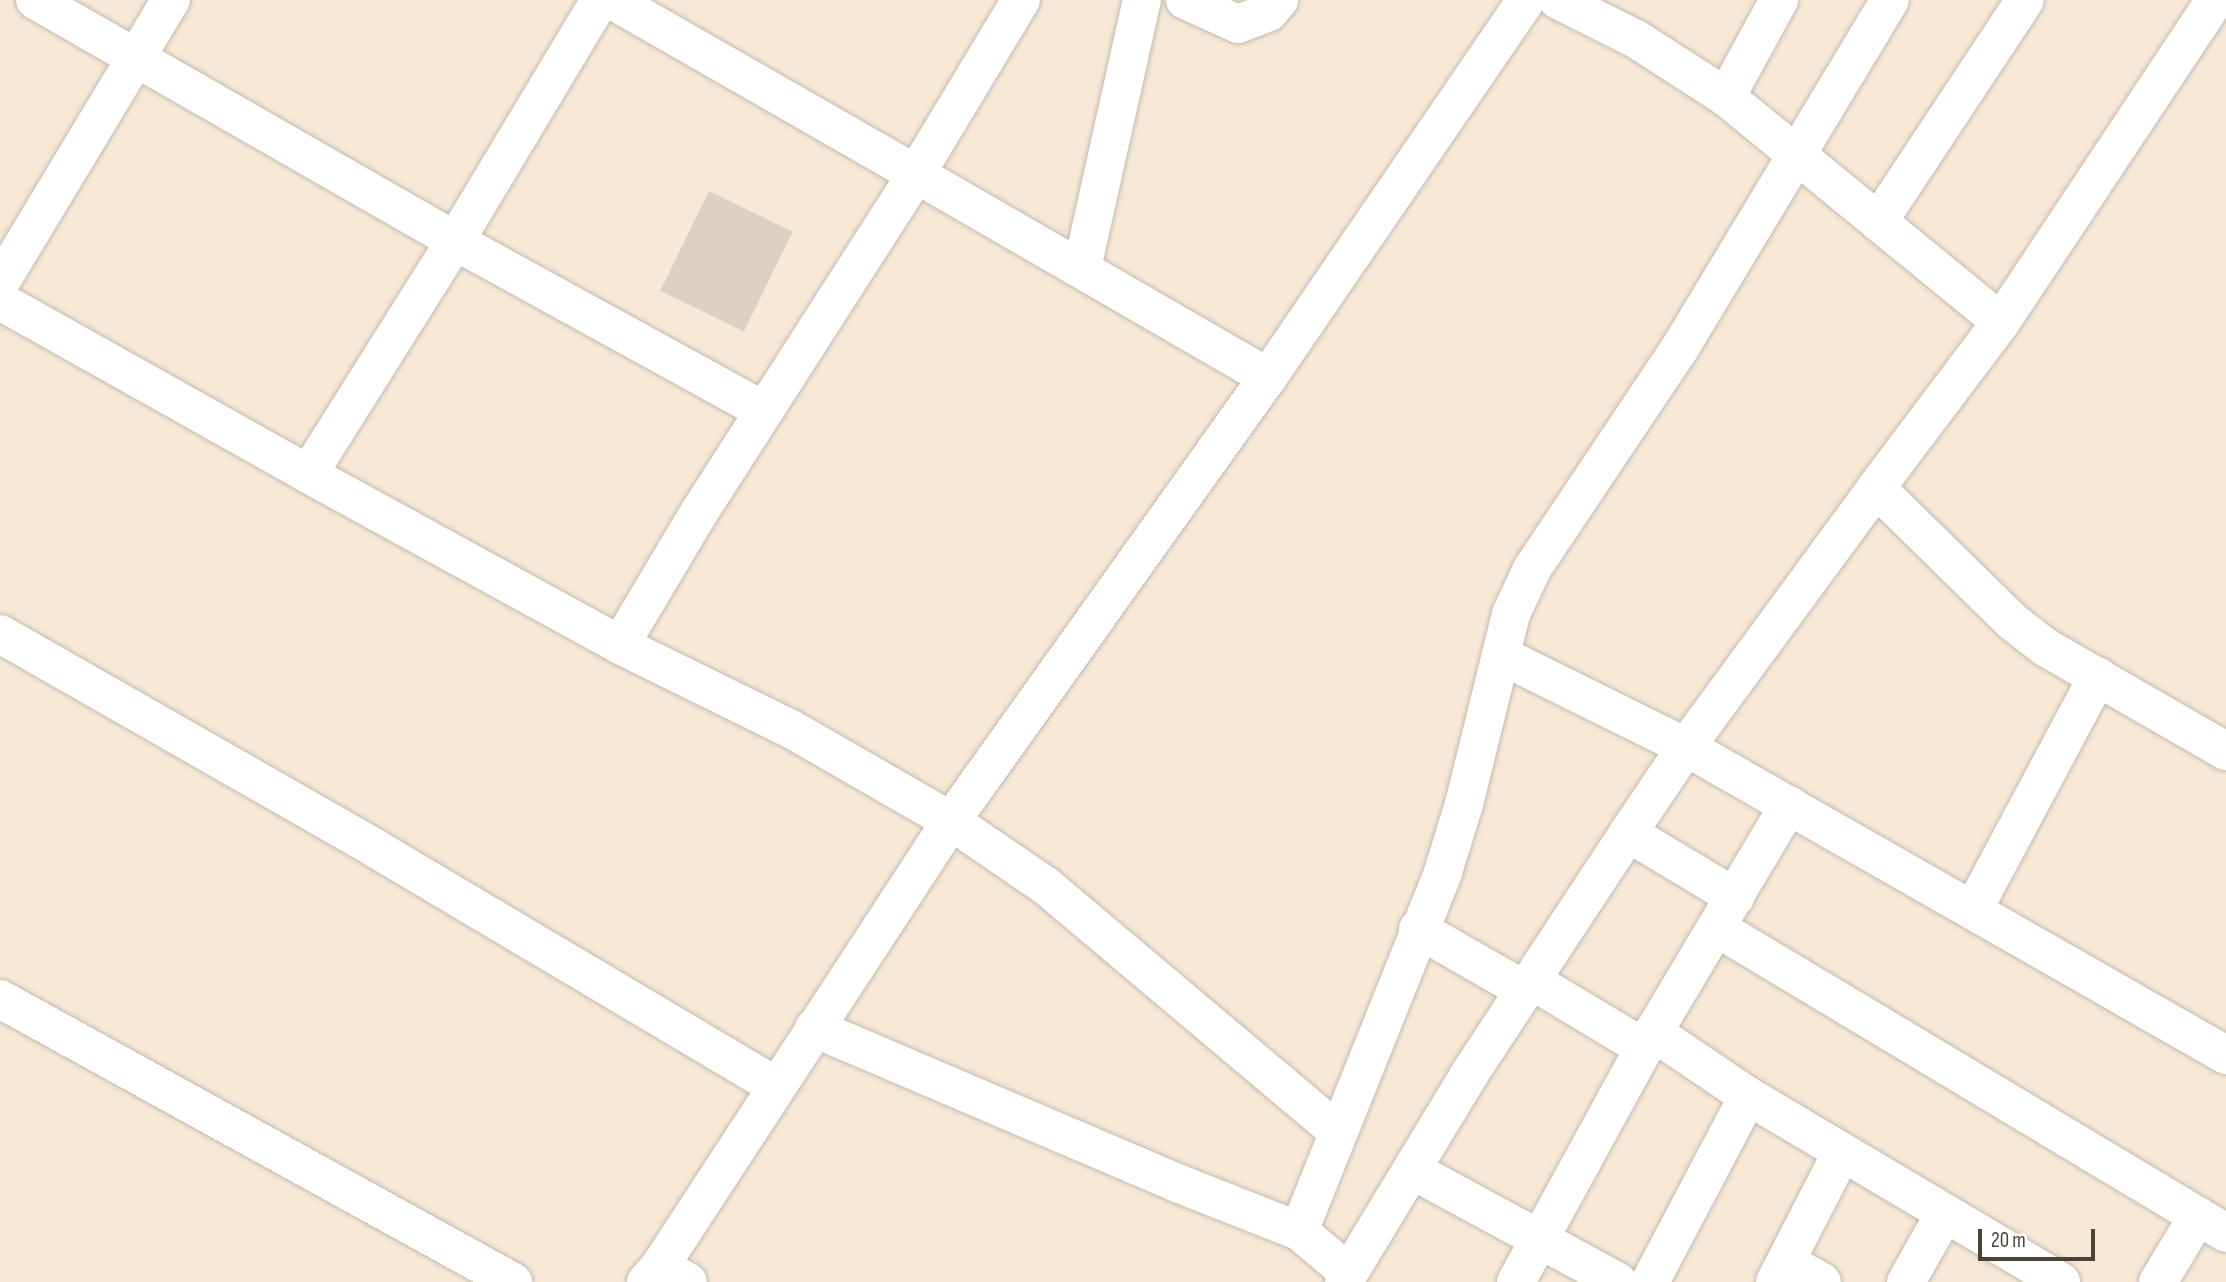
<!DOCTYPE html>
<style>
body{margin:0}
#map{position:relative;width:2226px;height:1282px;overflow:hidden;background:#f6f2eb;font-family:"Sofia Sans Condensed",sans-serif}
div>[style]{position:absolute}
.commercial>*{inset:0;background:#f8e8d6;transform-origin:0 0}
.building>*{inset:0;background:#dcd1c2;transform-origin:0 0}
.roads{filter:drop-shadow(0 0 2px #c3baad) drop-shadow(0 0 2px #c3baad)}
.minor>*{height:38px;margin:-19px;padding:0 19px;transform-origin:19px;border-radius:19px;background:#fff}
span{translate:-50% -50%;white-space:nowrap;text-align:center;line-height:1.15;-webkit-text-stroke:5px #fff;paint-order:stroke}
.scale{position:absolute;left:1978px;top:1229px;width:117px;height:32px;box-sizing:border-box;border:4px solid #4c4338;border-top:0;padding-left:9px;font-size:21px;line-height:24px;white-space:nowrap;color:#4c4338;-webkit-text-stroke:5px #fff;paint-order:stroke}
</style>
<div id="map">
<div class="commercial">
<i style="left:0;top:0;width:2226px;height:1282px"></i>
</div>
<div class="building">
<i style="left:709px;top:191px;width:93px;height:111px;rotate:26deg"></i>
</div>
<div class="roads">
<div class="minor">
<i style="left:35px;top:0;width:484px;rotate:29.8deg"></i>
<i style="left:455px;top:241px;width:351px;rotate:28.8deg"></i>
<i style="left:600px;top:0;width:281px;rotate:121deg"></i>
<i style="left:455px;top:241px;width:275px;rotate:122.2deg"></i>
<i style="left:308px;top:474px;width:356px;rotate:28.7deg"></i>
<i style="left:620px;top:645px;width:191px;rotate:26.2deg"></i>
<i style="left:791px;top:729px;width:185px;rotate:29.9deg"></i>
<i style="left:951px;top:821px;width:115px;rotate:34.4deg"></i>
<i style="left:1046px;top:886px;width:382px;rotate:40.1deg"></i>
<i style="left:612px;top:0;width:350px;rotate:29.8deg"></i>
<i style="left:916px;top:174px;width:203px;rotate:-58.9deg"></i>
<i style="left:1185px;top:0;width:58px;rotate:24.4deg"></i>
<i style="left:1238px;top:24px;width:33px;rotate:-21deg"></i>
<i style="left:1269px;top:12px;width:16px;rotate:-50deg"></i>
<i style="left:1558px;top:0;width:87px;rotate:26.6deg"></i>
<i style="left:1636px;top:39px;width:107px;rotate:32.8deg"></i>
<i style="left:1726px;top:97px;width:355px;rotate:39.3deg"></i>
<i style="left:2215px;top:0;width:387px;rotate:123.6deg"></i>
<i style="left:2001px;top:322px;width:208px;rotate:127deg"></i>
<i style="left:1876px;top:488px;width:192px;rotate:44.4deg"></i>
<i style="left:2013px;top:622px;width:41px;rotate:38deg"></i>
<i style="left:2045px;top:647px;width:209px;rotate:29.9deg"></i>
<i style="left:1726px;top:97px;width:111px;rotate:-61.3deg"></i>
<i style="left:1878px;top:222px;width:266px;rotate:-56.5deg"></i>
<i style="left:1082px;top:268px;width:275px;rotate:-77.4deg"></i>
<i style="left:0;top:283px;width:331px;rotate:-58.9deg"></i>
<i style="left:0;top:301px;width:353px;rotate:29.3deg"></i>
<i style="left:0;top:634px;width:430px;rotate:29.7deg"></i>
<i style="left:373px;top:847px;width:469px;rotate:30.7deg"></i>
<i style="left:620px;top:645px;width:156px;rotate:-59.2deg"></i>
<i style="left:700px;top:511px;width:400px;rotate:-57.3deg"></i>
<i style="left:916px;top:174px;width:406px;rotate:30deg"></i>
<i style="left:1502px;top:656px;width:205px;rotate:26.3deg"></i>
<i style="left:1686px;top:747px;width:622px;rotate:29.7deg"></i>
<i style="left:1628px;top:833px;width:125px;rotate:30.9deg"></i>
<i style="left:1973px;top:910px;width:265px;rotate:-61.9deg"></i>
<i style="left:1717px;top:928px;width:593px;rotate:30.93deg"></i>
<i style="left:1418px;top:929px;width:122px;rotate:29.9deg"></i>
<i style="left:1531px;top:980px;width:132px;rotate:31deg"></i>
<i style="left:0;top:999px;width:586px;rotate:28.88deg"></i>
<i style="left:814px;top:1028px;width:395px;rotate:23.1deg"></i>
<i style="left:1177px;top:1183px;width:131px;rotate:21.5deg"></i>
<i style="left:1653px;top:1032px;width:115px;rotate:34deg"></i>
<i style="left:1748px;top:1096px;width:364px;rotate:30.7deg"></i>
<i style="left:1412px;top:1170px;width:234px;rotate:28.5deg"></i>
<i style="left:1786px;top:1262px;width:41px;rotate:29.1deg"></i>
<i style="left:660px;top:1266px;width:32px;rotate:30deg"></i>
<i style="left:1349px;top:1273px;width:234px;rotate:-58.8deg"></i>
<i style="left:1470px;top:1073px;width:287px;rotate:-56.6deg"></i>
<i style="left:1628px;top:833px;width:104px;rotate:-56deg"></i>
<i style="left:1686px;top:747px;width:321px;rotate:-53.7deg"></i>
<i style="left:646px;top:1282px;width:21px;rotate:-49deg"></i>
<i style="left:660px;top:1266px;width:532px;rotate:-56.82deg"></i>
<i style="left:951px;top:821px;width:546px;rotate:-54.47deg"></i>
<i style="left:1268px;top:377px;width:457px;rotate:-55.6deg"></i>
<i style="left:1344px;top:1282px;width:10px;rotate:-61deg"></i>
<i style="left:1349px;top:1273px;width:65px;rotate:-140deg"></i>
<i style="left:1299px;top:1231px;width:387px;rotate:-68.1deg"></i>
<i style="left:1443px;top:872px;width:71px;rotate:-72.8deg"></i>
<i style="left:1464px;top:804px;width:196px;rotate:-76.1deg"></i>
<i style="left:1511px;top:614px;width:50px;rotate:-65deg"></i>
<i style="left:1532px;top:569px;width:266px;rotate:-56.2deg"></i>
<i style="left:1680px;top:348px;width:406px;rotate:-58.9deg"></i>
<i style="left:1516px;top:1282px;width:267px;rotate:-61.3deg"></i>
<i style="left:1644px;top:1048px;width:283px;rotate:-59.2deg"></i>
<i style="left:1650px;top:1282px;width:210px;rotate:-62.2deg"></i>
<i style="left:1775px;top:1282px;width:146px;rotate:-62.7deg"></i>
<i style="left:1906px;top:1282px;width:79px;rotate:-60.5deg"></i>
<i style="left:2158px;top:1282px;width:77px;rotate:-58.8deg"></i>
</div>
</div>
<div class="scale">20 m</div>
</div>
